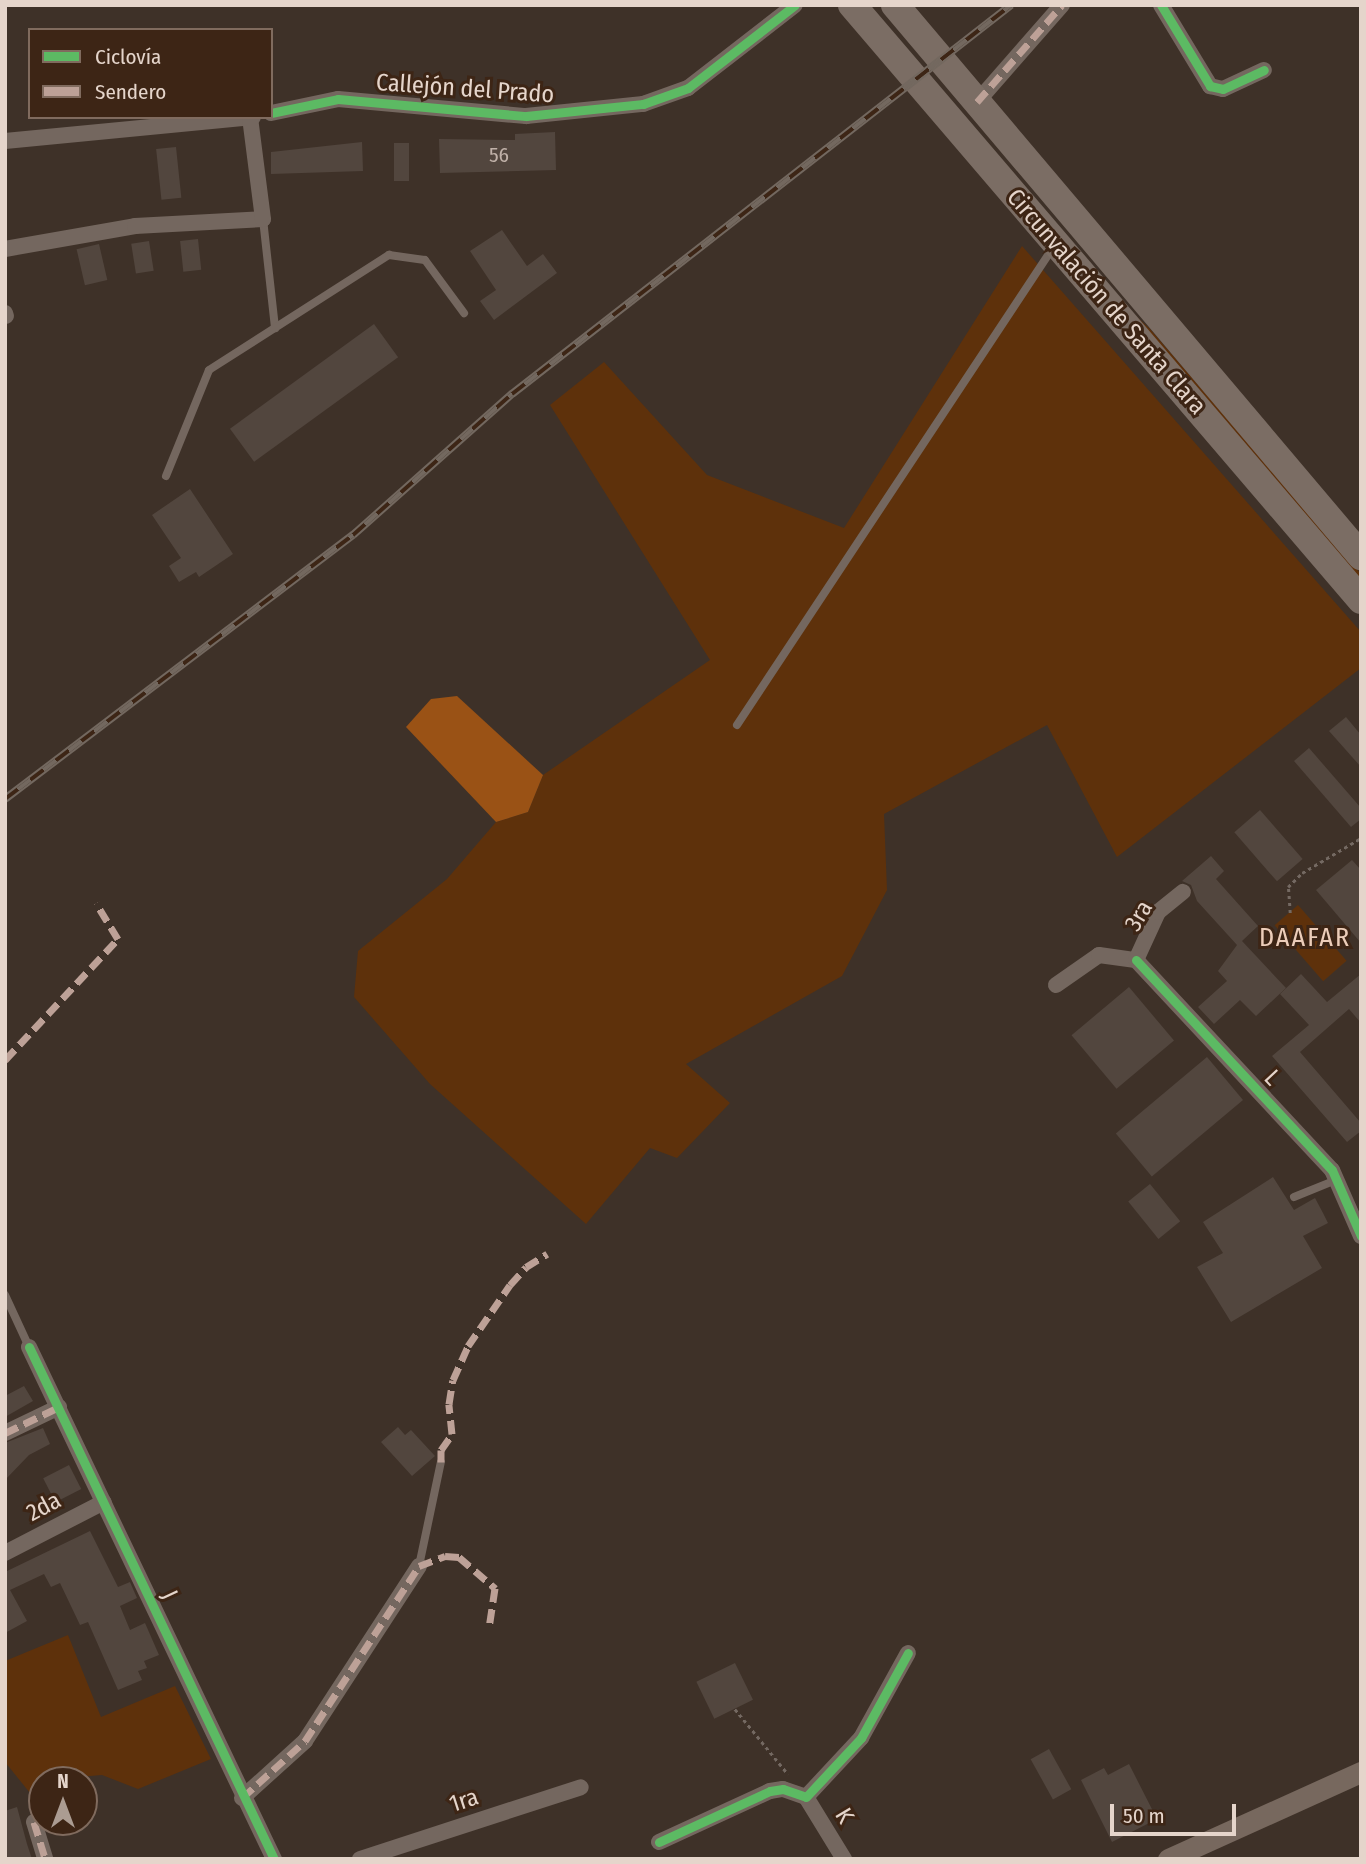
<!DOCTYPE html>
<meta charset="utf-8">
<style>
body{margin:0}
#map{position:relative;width:1366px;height:1864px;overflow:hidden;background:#3e3128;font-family:"Fira Sans Condensed",sans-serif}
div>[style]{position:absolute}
.green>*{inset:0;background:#5e310b;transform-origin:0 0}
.water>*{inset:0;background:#9a5215}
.building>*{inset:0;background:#52463e;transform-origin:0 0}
.path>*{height:2.5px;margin-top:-1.25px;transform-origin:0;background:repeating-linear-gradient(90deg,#746962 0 3.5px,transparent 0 7px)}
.lane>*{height:8px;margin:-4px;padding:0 4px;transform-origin:4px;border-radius:4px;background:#74675f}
.street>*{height:16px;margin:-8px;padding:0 8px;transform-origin:8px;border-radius:8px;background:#74675f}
.secondary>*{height:21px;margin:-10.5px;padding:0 10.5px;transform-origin:10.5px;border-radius:10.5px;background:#77685e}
.highway>*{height:28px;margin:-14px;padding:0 14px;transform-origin:14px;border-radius:14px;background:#7b6d64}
.rail>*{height:8px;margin-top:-4px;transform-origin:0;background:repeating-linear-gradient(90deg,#3d2515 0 16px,#73685f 0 32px);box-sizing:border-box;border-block:2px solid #73685f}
.quiet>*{height:7px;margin-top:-3.5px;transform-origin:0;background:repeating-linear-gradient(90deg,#bda197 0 14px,transparent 0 21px)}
.cycleway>*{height:9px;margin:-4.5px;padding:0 4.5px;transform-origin:4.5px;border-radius:4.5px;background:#5cba63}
span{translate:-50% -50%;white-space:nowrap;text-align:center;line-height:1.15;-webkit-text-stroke:6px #3d2515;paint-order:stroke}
.number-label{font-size:21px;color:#c0b1a8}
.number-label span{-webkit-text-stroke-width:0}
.street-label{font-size:24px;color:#e5d5cb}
.neighbourhood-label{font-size:26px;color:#eccdb9;letter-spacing:2px}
.frame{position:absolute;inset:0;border:7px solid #e5d5cb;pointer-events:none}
.legend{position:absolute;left:28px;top:28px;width:245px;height:91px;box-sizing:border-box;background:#3d2515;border:2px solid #806b5e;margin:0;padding:9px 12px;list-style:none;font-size:21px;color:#e5d5cb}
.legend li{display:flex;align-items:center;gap:14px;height:35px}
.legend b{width:35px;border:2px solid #806b5e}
.north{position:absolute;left:28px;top:1766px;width:70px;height:70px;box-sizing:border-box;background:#3d2515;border:2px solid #806b5e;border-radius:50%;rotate:0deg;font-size:19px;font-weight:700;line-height:28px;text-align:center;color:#e5d5cb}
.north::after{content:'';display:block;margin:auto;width:24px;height:32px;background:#ab9c92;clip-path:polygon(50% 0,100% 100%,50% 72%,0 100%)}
.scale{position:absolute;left:1110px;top:1804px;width:126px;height:32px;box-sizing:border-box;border:4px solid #e5d5cb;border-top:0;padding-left:9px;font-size:21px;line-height:24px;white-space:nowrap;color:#e5d5cb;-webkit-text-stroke:5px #3d2515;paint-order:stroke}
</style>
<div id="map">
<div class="green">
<i style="clip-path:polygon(1022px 246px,1361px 632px,1361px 668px,1117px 857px,1047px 725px,884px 814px,887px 890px,842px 976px,686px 1064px,730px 1103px,677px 1158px,650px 1148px,586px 1224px,430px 1084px,354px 997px,358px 951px,447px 879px,496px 822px,528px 812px,543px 775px,710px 660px,550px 405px,604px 362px,707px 475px,844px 528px)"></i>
<i style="clip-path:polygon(1097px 281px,1150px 329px,1361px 574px,1361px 586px)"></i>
<i style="left:1298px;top:905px;width:74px;height:31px;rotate:49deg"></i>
<i style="clip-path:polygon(68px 1635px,101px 1717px,175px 1686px,211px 1759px,138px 1789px,102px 1775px,42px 1780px,42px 1790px,30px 1793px,5px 1762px,5px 1661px)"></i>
</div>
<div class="water">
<i style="clip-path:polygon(457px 696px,543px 775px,528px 812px,496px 822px,406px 727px,431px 699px)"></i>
</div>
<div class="building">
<i style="clip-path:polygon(555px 132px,556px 170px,440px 173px,439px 139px,515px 140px,515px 134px)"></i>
<i style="clip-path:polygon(362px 142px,363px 171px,271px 174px,271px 152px)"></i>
<i style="left:394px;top:143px;width:15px;height:38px"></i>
<i style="left:176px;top:147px;width:51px;height:20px;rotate:84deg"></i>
<i style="clip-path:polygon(502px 230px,527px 266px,543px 254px,557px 273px,494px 320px,480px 301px,496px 290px,470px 251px)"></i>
<i style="left:198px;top:239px;width:31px;height:18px;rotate:84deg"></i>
<i style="left:149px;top:241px;width:30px;height:18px;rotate:81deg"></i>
<i style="left:99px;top:244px;width:37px;height:23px;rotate:77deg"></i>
<i style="left:374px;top:324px;width:41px;height:178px;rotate:54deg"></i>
<i style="clip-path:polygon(190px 489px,233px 554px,199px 577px,196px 572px,179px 582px,169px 566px,181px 558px,152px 515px)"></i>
<i style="clip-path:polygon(1346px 717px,1361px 735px,1361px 767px,1329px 731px)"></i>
<i style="clip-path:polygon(1309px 748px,1361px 808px,1361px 819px,1351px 827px,1294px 761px)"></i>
<i style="left:1260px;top:810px;width:65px;height:34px;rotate:49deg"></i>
<i style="clip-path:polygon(1211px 856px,1224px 871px,1216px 879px,1258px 926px,1242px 941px,1286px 988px,1256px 1016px,1240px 1000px,1214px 1024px,1198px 1007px,1227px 981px,1218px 971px,1237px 945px,1197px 901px,1191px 885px,1182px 881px)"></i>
<i style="clip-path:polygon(1352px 860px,1361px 870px,1361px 943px,1316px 890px)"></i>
<i style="clip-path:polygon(1301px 974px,1327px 1002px,1361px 974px,1361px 1023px,1349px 1009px,1300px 1052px,1361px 1123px,1361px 1131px,1347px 1142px,1272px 1056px,1309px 1025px,1280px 994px)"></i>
<i style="left:1129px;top:987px;width:70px;height:75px;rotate:50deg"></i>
<i style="left:1207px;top:1057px;width:56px;height:119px;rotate:50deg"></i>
<i style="clip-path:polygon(1273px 1177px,1294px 1210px,1315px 1198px,1323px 1213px,1328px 1223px,1303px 1236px,1322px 1268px,1231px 1322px,1197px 1267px,1223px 1253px,1203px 1222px)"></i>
<i style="left:1150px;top:1184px;width:48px;height:28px;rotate:51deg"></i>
<i style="clip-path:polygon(24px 1386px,33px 1401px,5px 1417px,5px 1396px)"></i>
<i style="clip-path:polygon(398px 1427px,405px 1435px,411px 1430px,435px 1456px,412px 1476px,381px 1442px)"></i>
<i style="clip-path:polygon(43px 1428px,50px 1444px,29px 1455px,5px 1480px,5px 1443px)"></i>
<i style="left:69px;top:1465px;width:27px;height:29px;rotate:63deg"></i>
<i style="clip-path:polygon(90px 1531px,118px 1587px,130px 1582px,137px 1598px,120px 1606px,130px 1630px,145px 1623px,159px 1655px,144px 1661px,147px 1668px,138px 1671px,142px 1680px,118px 1690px,88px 1622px,80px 1625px,60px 1583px,51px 1587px,44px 1574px,10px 1590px,27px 1621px,5px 1633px,5px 1572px)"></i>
<i style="left:735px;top:1663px;width:41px;height:43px;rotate:64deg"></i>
<i style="left:1049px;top:1749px;width:46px;height:21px;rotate:61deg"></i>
<i style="clip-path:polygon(1129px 1764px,1157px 1819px,1112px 1842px,1081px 1780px,1104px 1768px,1108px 1775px)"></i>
<i style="clip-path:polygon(17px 1807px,27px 1844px,32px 1859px,5px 1859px,5px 1811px)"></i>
</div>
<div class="path">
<i style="left:1290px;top:913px;width:26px;rotate:-94deg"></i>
<i style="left:1288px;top:887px;width:20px;rotate:-45deg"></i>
<i style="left:1302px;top:873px;width:69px;rotate:-30.7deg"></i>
<i style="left:735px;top:1709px;width:84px;rotate:50.8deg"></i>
</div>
<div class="lane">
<i style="left:263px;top:219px;width:110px;rotate:83.7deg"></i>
<i style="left:166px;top:476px;width:114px;rotate:-67.9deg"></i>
<i style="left:209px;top:370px;width:214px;rotate:-32.6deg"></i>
<i style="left:389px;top:255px;width:36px;rotate:8deg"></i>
<i style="left:425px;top:260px;width:66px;rotate:53.7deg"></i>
<i style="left:737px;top:725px;width:571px;rotate:-56.5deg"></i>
<i style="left:1294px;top:1197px;width:45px;rotate:-22deg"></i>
<i style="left:5px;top:1295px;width:57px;rotate:65.2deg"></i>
<i style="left:419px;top:1566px;width:106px;rotate:-78.1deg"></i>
</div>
<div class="street">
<i style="left:1161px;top:5px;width:95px;rotate:58.8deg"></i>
<i style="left:1210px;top:86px;width:13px;rotate:13deg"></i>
<i style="left:1223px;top:89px;width:45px;rotate:-24.9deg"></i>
<i style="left:977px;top:102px;width:129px;rotate:-48.8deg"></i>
<i style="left:271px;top:113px;width:68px;rotate:-11.8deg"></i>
<i style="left:338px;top:99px;width:189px;rotate:5.2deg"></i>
<i style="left:526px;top:116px;width:118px;rotate:-5.9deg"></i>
<i style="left:643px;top:104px;width:48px;rotate:-19.6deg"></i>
<i style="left:688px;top:88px;width:135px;rotate:-37.8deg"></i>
<i style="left:5px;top:141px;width:249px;rotate:-5.5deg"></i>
<i style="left:5px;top:249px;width:132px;rotate:-10deg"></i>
<i style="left:135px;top:226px;width:128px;rotate:-3.1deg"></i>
<i style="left:263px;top:219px;width:102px;rotate:-97.3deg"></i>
<i style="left:5px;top:313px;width:3px;rotate:72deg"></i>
<i style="left:1136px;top:960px;width:287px;rotate:47deg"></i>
<i style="left:1332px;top:1170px;width:72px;rotate:66.3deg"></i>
<i style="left:1056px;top:985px;width:52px;rotate:-34.9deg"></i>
<i style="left:1099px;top:955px;width:37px;rotate:8deg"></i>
<i style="left:1136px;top:960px;width:53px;rotate:-65.4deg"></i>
<i style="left:1158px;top:912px;width:32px;rotate:-39deg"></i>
<i style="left:29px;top:1347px;width:568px;rotate:64.43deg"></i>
<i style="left:5px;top:1433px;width:60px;rotate:-25.7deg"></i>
<i style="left:5px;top:1553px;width:111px;rotate:-27.3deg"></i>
<i style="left:806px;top:1797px;width:73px;rotate:58.5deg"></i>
<i style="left:242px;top:1798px;width:85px;rotate:-42.1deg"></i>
<i style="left:305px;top:1741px;width:209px;rotate:-56.9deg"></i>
<i style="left:34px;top:1822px;width:39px;rotate:73deg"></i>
<i style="left:659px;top:1842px;width:122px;rotate:-24.7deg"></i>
<i style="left:770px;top:1791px;width:13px;rotate:-9deg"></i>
<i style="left:783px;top:1789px;width:24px;rotate:19deg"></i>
<i style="left:806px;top:1797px;width:81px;rotate:-47deg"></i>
<i style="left:861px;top:1738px;width:97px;rotate:-61.1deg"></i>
<i style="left:360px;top:1859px;width:232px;rotate:-18deg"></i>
</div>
<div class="secondary">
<i style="left:1168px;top:1859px;width:212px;rotate:-24.3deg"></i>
</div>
<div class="highway">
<i style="left:852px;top:5px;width:783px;rotate:49.45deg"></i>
<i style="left:895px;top:5px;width:722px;rotate:49.78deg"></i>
</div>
<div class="rail">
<i style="left:5px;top:799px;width:437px;rotate:-37.2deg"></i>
<i style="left:353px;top:535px;width:213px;rotate:-41.6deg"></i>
<i style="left:512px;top:394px;width:633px;rotate:-37.94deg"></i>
</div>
<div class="quiet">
<i style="left:977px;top:102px;width:129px;rotate:-48.8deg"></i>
<i style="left:5px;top:1060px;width:166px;rotate:-47deg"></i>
<i style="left:118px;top:939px;width:42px;rotate:-121.4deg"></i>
<i style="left:5px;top:1433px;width:60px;rotate:-25.7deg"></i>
<i style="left:441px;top:1462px;width:12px;rotate:-90deg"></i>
<i style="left:441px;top:1450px;width:19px;rotate:-55deg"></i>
<i style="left:452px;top:1434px;width:30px;rotate:-96deg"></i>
<i style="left:449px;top:1404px;width:24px;rotate:-81deg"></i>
<i style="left:453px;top:1380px;width:37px;rotate:-66deg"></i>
<i style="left:468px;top:1346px;width:74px;rotate:-55.5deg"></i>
<i style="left:510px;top:1285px;width:24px;rotate:-48deg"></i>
<i style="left:526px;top:1267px;width:25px;rotate:-32deg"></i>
<i style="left:242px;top:1798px;width:85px;rotate:-42.1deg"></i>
<i style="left:305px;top:1741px;width:209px;rotate:-56.9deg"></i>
<i style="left:419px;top:1566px;width:28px;rotate:-21deg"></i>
<i style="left:445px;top:1556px;width:14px;rotate:4deg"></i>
<i style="left:459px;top:1557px;width:48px;rotate:40.7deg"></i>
<i style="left:495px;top:1588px;width:40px;rotate:98.5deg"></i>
<i style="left:34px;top:1822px;width:39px;rotate:73deg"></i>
</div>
<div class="cycleway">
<i style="left:1161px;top:5px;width:95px;rotate:58.8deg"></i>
<i style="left:1210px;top:86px;width:13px;rotate:13deg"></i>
<i style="left:1223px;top:89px;width:45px;rotate:-24.9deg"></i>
<i style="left:271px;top:113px;width:68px;rotate:-11.8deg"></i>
<i style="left:338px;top:99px;width:189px;rotate:5.2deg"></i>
<i style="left:526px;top:116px;width:118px;rotate:-5.9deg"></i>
<i style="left:643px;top:104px;width:48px;rotate:-19.6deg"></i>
<i style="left:688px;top:88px;width:135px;rotate:-37.8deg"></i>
<i style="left:1136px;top:960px;width:287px;rotate:47deg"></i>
<i style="left:1332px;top:1170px;width:72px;rotate:66.3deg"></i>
<i style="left:29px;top:1347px;width:568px;rotate:64.43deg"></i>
<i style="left:659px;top:1842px;width:122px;rotate:-24.7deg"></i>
<i style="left:770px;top:1791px;width:13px;rotate:-9deg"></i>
<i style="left:783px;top:1789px;width:24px;rotate:19deg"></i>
<i style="left:806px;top:1797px;width:81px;rotate:-47deg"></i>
<i style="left:861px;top:1738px;width:97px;rotate:-61.1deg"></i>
</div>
<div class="number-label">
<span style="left:499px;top:155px">56</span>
</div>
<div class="street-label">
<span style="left:465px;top:89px;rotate:4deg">Callejón del Prado</span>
<span style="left:1106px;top:302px;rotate:49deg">Circunvalación de Santa Clara</span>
<span style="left:1139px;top:916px;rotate:-59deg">3ra</span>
<span style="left:1272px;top:1078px;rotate:47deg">L</span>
<span style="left:44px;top:1507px;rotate:-28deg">2da</span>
<span style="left:169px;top:1595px;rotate:65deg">J</span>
<span style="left:464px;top:1801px;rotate:-18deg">1ra</span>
<span style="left:844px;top:1816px;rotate:59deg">K</span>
</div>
<div class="neighbourhood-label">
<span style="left:1305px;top:938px">DAAFAR</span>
</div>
<div class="frame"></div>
<ul class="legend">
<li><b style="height:9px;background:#5cba63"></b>Ciclovía</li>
<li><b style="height:9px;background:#bda197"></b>Sendero</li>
</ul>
<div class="north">N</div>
<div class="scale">50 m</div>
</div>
